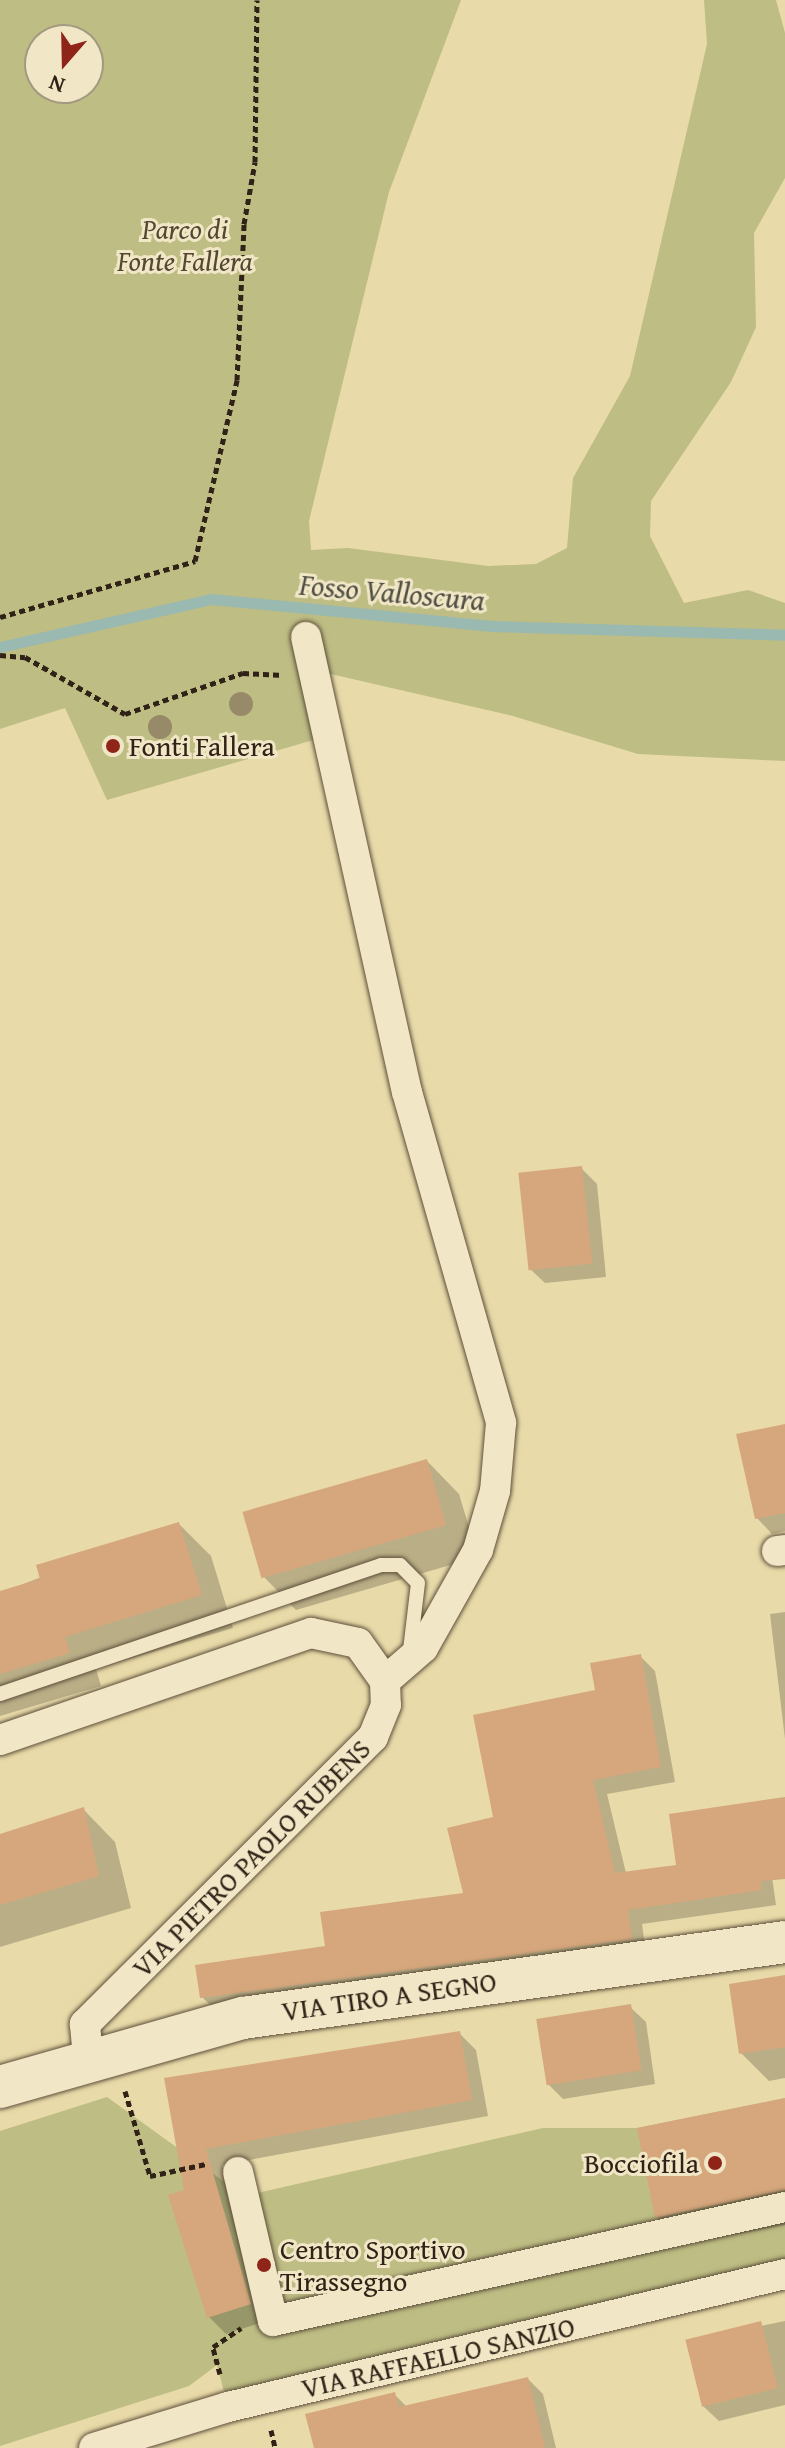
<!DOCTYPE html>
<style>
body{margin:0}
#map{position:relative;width:785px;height:2448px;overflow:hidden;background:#e9daa9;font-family:"Gentium Book Plus",serif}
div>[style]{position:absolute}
.green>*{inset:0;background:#bdbd84}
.shadow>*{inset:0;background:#0003}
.stream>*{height:11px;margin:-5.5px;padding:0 5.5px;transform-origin:5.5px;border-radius:5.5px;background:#9ab9b1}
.building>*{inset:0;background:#d6a77d;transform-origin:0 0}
.path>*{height:5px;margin-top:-2.5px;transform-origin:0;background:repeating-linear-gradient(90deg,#302216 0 6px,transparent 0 10px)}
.roads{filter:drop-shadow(0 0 2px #5e503b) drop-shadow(0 0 2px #5e503b)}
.service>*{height:14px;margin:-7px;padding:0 7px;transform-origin:7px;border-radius:7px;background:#f1e7c7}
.minor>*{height:30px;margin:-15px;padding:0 15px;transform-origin:15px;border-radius:15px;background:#f1e7c7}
.secondary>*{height:42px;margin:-21px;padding:0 21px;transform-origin:21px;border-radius:21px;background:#f1e7c7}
.trees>*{width:24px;height:24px;margin:-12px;border-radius:50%;background:#968a68}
.dots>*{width:22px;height:22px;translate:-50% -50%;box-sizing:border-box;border:4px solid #f1e7c7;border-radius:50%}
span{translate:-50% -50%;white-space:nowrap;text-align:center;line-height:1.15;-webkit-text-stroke:6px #f1e7c7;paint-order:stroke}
.park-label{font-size:28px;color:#534932;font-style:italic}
.poi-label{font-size:28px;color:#302216}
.left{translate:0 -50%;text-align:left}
.right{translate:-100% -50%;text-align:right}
.street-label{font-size:28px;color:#302216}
.water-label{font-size:30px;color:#504f44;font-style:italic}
.north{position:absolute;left:24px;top:24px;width:80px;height:80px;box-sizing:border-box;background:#f1e7c7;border:2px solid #a49880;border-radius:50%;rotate:200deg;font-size:22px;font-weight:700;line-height:32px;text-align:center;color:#302216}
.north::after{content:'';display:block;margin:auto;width:28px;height:36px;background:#8f2418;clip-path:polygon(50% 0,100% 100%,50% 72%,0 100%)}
</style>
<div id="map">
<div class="green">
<i style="clip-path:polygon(evenodd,0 0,461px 0,389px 192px,309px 521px,311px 550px,348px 548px,488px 566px,536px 564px,567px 548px,573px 478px,630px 376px,707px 44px,704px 0,776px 0,785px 33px,785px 178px,754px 233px,756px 327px,731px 382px,651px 501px,650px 536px,684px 603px,748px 590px,785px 603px,785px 761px,638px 754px,513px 716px,309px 669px,327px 736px,107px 800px,65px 708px,0 729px,0 0,40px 40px,88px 40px,88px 88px,40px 88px,40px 40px)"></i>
<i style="clip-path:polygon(107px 2097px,244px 2196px,543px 2128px,637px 2128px,785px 2098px,785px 2274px,228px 2407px,217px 2365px,189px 2386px,0 2446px,0 2131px)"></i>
</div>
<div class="shadow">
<i style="clip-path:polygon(582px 1169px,597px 1184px,606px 1277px,545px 1283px,529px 1268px)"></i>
<i style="clip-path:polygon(785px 1426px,785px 1531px,772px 1534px,757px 1518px)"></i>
<i style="clip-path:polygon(427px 1461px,459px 1494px,478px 1557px,296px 1610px,264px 1577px)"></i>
<i style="clip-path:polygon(179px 1524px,211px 1556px,233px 1628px,96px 1669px,101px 1686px,0 1716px,0 1593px)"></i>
<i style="clip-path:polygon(785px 1612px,785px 1739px,770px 1614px)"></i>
<i style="clip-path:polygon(640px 1656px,655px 1671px,675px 1782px,607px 1794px,626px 1873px,679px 1866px,764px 1820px,776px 1905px,642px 1924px,646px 1954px,217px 2012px,202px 1997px,465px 1895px,496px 1818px,597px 1692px)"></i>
<i style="clip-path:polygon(83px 1809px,115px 1842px,131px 1908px,0 1947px,0 1837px)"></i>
<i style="clip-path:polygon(785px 1978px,785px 2078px,769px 2081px,741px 2053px)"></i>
<i style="clip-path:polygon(630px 2007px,646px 2022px,655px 2084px,563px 2099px,548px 2084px)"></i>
<i style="clip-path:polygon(459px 2033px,476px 2050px,488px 2116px,222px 2165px,266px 2321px,226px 2334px,209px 2317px,167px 2080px)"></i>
<i style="clip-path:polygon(785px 2100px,785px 2225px,684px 2244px,657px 2217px)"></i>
<i style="clip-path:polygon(785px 2321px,785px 2405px,719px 2421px,703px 2406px,687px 2341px)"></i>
<i style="clip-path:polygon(528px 2379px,543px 2394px,556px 2448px,316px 2448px,394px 2394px,407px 2407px)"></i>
</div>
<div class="stream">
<i style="left:0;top:647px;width:216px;rotate:-12.8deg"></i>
<i style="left:211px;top:599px;width:280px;rotate:5.5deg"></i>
<i style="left:490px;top:626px;width:295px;rotate:1.7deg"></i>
</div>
<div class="building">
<i style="left:582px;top:1166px;width:98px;height:64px;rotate:84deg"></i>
<i style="clip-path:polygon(785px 1424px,785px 1513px,755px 1519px,736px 1434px)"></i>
<i style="left:427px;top:1459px;width:69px;height:192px;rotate:74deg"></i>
<i style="clip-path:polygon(179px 1522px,202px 1595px,65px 1637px,70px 1653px,0 1674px,0 1591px,40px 1579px,36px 1565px)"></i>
<i style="clip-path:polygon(641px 1654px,661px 1767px,593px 1780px,615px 1873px,676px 1865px,669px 1814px,785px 1797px,785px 1879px,761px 1881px,762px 1890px,628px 1910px,632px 1939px,200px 1998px,195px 1965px,325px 1946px,320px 1912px,463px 1893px,447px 1828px,493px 1817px,473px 1715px,595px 1690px,590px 1663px)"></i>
<i style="clip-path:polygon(84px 1807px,99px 1876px,0 1905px,0 1834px)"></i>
<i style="clip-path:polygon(785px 1975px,785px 2047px,739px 2054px,729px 1984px)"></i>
<i style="left:631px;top:2004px;width:67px;height:96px;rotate:81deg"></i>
<i style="clip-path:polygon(460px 2031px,472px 2100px,206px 2149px,251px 2304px,207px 2318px,168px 2195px,184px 2190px,164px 2078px)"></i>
<i style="clip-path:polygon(785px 2098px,785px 2190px,655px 2218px,637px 2128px)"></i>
<i style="left:761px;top:2321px;width:69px;height:78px;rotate:76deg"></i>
<i style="clip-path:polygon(528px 2377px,545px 2448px,314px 2448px,305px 2414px,395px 2392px,399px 2407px)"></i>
</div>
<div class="path">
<i style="left:0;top:617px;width:203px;rotate:-16deg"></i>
<i style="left:195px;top:561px;width:186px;rotate:-76.9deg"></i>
<i style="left:237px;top:380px;width:156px;rotate:-87.4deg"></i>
<i style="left:244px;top:224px;width:63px;rotate:-79.9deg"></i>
<i style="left:255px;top:162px;width:162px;rotate:-89.3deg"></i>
<i style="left:0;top:655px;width:25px;rotate:5deg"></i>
<i style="left:25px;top:657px;width:115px;rotate:29.7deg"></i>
<i style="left:125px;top:714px;width:125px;rotate:-19.2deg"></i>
<i style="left:243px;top:673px;width:40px;rotate:2.9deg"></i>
<i style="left:125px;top:2091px;width:89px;rotate:73.6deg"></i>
<i style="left:150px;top:2176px;width:57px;rotate:-12.1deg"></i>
<i style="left:220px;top:2374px;width:28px;rotate:-105deg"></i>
<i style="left:213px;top:2347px;width:34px;rotate:-34deg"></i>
<i style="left:271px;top:2430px;width:18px;rotate:77deg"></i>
</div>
<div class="roads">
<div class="service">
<i style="left:0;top:1694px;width:402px;rotate:-18.7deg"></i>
<i style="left:381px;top:1565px;width:19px"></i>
<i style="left:400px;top:1565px;width:25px;rotate:45deg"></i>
<i style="left:418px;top:1583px;width:67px;rotate:96.8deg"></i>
</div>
<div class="minor">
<i style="left:306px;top:637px;width:466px;rotate:77.5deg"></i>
<i style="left:407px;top:1092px;width:344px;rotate:74.1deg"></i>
<i style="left:501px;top:1423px;width:68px;rotate:95deg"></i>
<i style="left:495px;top:1491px;width:61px;rotate:106.1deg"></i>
<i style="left:478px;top:1550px;width:112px;rotate:119.3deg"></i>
<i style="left:423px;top:1648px;width:50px;rotate:139deg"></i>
<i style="left:777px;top:1551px;width:8px;rotate:-7deg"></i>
<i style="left:0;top:1740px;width:329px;rotate:-19deg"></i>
<i style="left:311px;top:1633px;width:48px;rotate:12deg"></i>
<i style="left:358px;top:1643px;width:47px;rotate:54.6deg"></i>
<i style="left:385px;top:1681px;width:24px;rotate:88deg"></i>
<i style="left:386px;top:1705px;width:35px;rotate:112deg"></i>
<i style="left:373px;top:1737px;width:407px;rotate:135.1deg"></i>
<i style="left:85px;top:2024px;width:37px;rotate:85deg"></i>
<i style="left:238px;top:2172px;width:153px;rotate:76.8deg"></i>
<i style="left:273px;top:2321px;width:525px;rotate:-12.55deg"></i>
<i style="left:94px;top:2448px;width:140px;rotate:-17deg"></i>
<i style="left:228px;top:2407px;width:573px;rotate:-13.43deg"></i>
</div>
<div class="secondary">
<i style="left:0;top:2087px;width:253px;rotate:-15.9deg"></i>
<i style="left:243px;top:2018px;width:547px;rotate:-7.98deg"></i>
</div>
</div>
<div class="trees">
<i style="left:241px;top:704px"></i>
<i style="left:160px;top:727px"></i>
</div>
<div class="dots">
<i style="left:113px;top:746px;background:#8f2418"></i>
<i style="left:715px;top:2163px;background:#8f2418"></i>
<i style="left:264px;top:2265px;background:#8f2418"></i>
</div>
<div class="park-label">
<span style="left:185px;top:245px">Parco di<br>Fonte Fallera</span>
</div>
<div class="poi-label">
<span class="left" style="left:129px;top:746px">Fonti Fallera</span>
<span class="right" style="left:699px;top:2163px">Bocciofila</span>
<span class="left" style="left:280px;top:2265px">Centro Sportivo<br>Tirassegno</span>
</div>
<div class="street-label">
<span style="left:251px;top:1858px;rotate:-45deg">VIA PIETRO PAOLO RUBENS</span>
<span style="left:389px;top:1996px;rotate:-8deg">VIA TIRO A SEGNO</span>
<span style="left:438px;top:2357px;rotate:-13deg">VIA RAFFAELLO SANZIO</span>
</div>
<div class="water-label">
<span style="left:392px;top:592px;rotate:5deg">Fosso Valloscura</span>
</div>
<div class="north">N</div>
</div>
